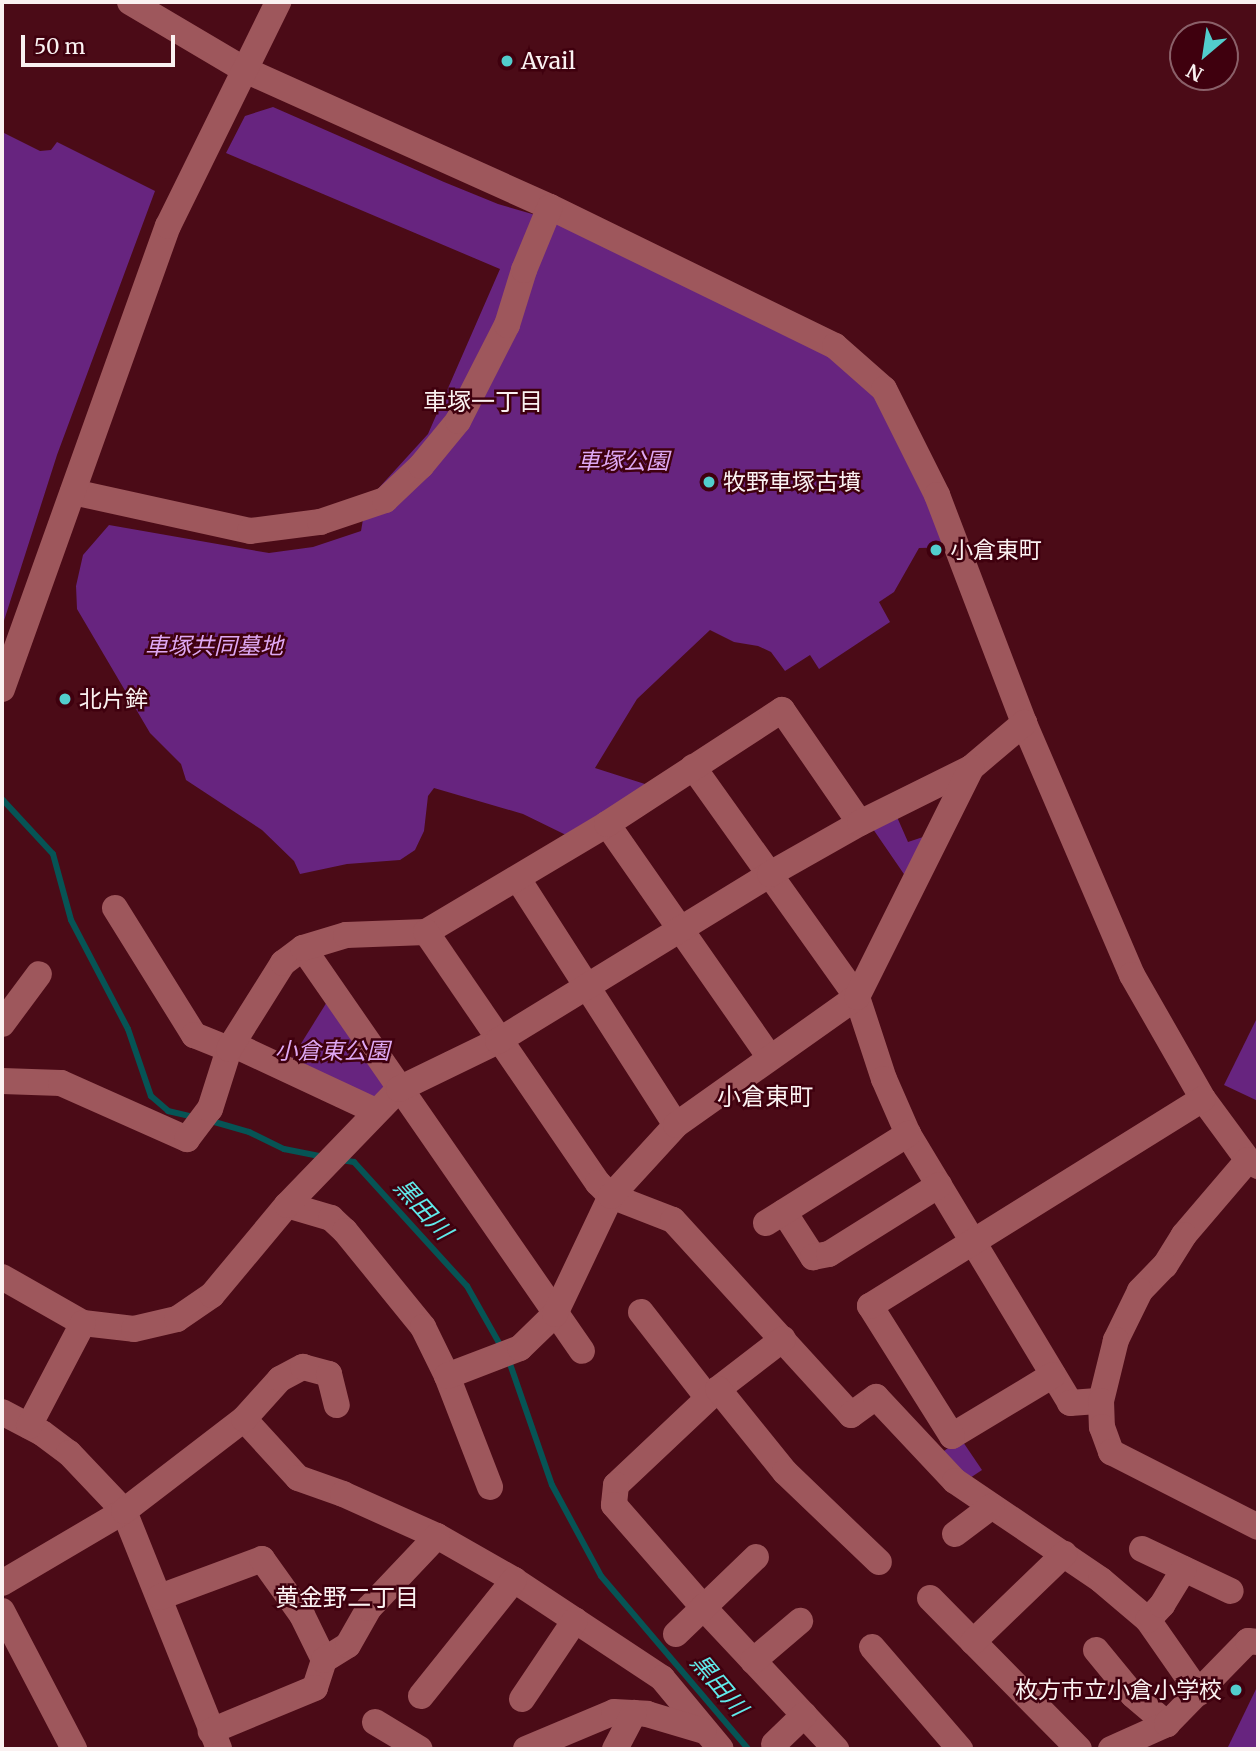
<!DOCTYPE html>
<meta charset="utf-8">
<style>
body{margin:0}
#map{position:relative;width:1260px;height:1751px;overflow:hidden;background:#4b0b17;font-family:Merriweather,"Noto Sans JP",serif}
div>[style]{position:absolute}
.green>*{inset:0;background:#67247f}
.stream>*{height:6px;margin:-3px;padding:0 3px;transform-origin:3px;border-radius:3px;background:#065455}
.minor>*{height:26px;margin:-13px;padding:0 13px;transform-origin:13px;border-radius:13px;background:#9e575c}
.dots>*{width:19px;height:19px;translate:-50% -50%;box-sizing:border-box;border:4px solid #3f000e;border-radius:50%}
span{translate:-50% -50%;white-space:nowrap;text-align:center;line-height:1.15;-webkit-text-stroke:5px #3f000e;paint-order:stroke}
.poi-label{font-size:23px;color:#faf1f1}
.left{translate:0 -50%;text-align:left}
.right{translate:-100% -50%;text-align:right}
.park-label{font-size:23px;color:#dea8f4;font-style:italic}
.neighbourhood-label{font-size:24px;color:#faf1f1}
.water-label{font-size:24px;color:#60eaeb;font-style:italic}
.frame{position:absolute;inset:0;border:4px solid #faf1f1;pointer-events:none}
.north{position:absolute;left:1169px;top:21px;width:70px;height:70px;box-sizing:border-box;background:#3f000e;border:2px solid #8a6069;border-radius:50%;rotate:209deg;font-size:19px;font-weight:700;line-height:28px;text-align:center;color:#faf1f1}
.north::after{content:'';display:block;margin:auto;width:24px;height:32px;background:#52cdcd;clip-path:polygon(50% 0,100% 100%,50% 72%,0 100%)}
.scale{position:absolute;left:21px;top:35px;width:154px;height:32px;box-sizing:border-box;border:4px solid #faf1f1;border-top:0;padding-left:9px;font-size:21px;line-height:24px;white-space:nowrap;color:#faf1f1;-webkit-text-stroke:5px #3f000e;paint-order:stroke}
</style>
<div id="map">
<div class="green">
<i style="clip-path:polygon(273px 107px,444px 182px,498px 204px,546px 218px,856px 364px,957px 547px,919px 548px,894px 592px,879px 602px,890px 622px,819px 669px,810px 655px,785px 671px,771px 652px,758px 646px,734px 642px,710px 630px,637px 699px,595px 768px,648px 785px,566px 835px,523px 814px,434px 788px,428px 796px,424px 831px,415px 850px,400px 860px,347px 864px,300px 874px,294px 861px,262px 830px,186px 780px,181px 764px,150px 733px,77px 609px,76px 586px,83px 555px,109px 525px,269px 553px,313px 547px,361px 531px,366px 502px,428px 434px,500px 269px,226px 153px,245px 116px)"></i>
<i style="clip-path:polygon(2px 132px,40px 151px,51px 150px,57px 142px,155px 191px,57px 455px,2px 627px)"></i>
<i style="clip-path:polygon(897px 817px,908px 842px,929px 835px,908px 880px,873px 829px)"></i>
<i style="clip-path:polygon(330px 997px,392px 1086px,371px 1102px,289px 1063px)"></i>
<i style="clip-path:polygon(1258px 1016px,1258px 1101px,1224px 1085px)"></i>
<i style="clip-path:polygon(961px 1439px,982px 1470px,970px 1478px,941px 1453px)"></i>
<i style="clip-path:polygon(1258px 1685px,1258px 1749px,1227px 1749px)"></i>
</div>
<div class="stream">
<i style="left:2px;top:799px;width:75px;rotate:47.2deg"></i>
<i style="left:53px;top:854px;width:68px;rotate:74.7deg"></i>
<i style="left:71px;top:920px;width:123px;rotate:62.4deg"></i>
<i style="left:128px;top:1029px;width:71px;rotate:71.1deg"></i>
<i style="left:151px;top:1096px;width:23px;rotate:41deg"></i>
<i style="left:168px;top:1111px;width:27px;rotate:13deg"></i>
<i style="left:211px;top:1121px;width:40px;rotate:16deg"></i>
<i style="left:249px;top:1132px;width:39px;rotate:26deg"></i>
<i style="left:284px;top:1149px;width:41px;rotate:11.3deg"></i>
<i style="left:341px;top:1160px;width:13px;rotate:9deg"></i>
<i style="left:354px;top:1162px;width:168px;rotate:47.7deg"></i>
<i style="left:467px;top:1286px;width:71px;rotate:60.6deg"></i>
<i style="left:509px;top:1361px;width:131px;rotate:70.9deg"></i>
<i style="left:552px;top:1485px;width:103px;rotate:61.7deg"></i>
<i style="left:601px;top:1576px;width:227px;rotate:49.6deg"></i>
</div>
<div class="minor">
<i style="left:130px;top:2px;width:134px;rotate:30.6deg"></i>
<i style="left:245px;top:70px;width:334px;rotate:24.2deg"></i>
<i style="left:550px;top:207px;width:317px;rotate:26deg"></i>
<i style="left:835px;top:346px;width:65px;rotate:41.3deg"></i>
<i style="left:884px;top:389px;width:119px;rotate:63.4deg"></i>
<i style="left:937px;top:495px;width:244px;rotate:69.1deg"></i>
<i style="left:1024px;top:723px;width:274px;rotate:66.8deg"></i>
<i style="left:1132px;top:975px;width:143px;rotate:60.2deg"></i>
<i style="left:1203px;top:1099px;width:76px;rotate:53.6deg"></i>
<i style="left:1248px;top:1160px;width:12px;rotate:31deg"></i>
<i style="left:73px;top:492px;width:181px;rotate:12.4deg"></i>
<i style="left:250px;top:531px;width:71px;rotate:-7.3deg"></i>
<i style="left:320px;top:522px;width:69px;rotate:-18.7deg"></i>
<i style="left:385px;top:500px;width:50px;rotate:-43.4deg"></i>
<i style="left:421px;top:466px;width:58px;rotate:-50.6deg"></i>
<i style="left:458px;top:421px;width:108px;rotate:-63deg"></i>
<i style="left:507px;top:325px;width:58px;rotate:-72.8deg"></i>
<i style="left:524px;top:270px;width:68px;rotate:-67.6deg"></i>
<i style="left:2px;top:689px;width:492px;rotate:-70.3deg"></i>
<i style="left:168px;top:226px;width:250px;rotate:-63.8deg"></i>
<i style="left:693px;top:767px;width:282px;rotate:54.5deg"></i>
<i style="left:857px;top:997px;width:86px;rotate:71.8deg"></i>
<i style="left:884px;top:1079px;width:60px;rotate:66.4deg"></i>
<i style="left:908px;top:1134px;width:314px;rotate:58.9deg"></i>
<i style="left:1070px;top:1403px;width:31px;rotate:-4deg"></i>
<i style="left:607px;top:824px;width:283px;rotate:55.1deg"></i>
<i style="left:518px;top:879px;width:292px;rotate:57.3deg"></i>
<i style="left:115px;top:908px;width:150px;rotate:58.1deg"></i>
<i style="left:194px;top:1035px;width:38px;rotate:22deg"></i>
<i style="left:426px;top:932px;width:211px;rotate:-30.8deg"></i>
<i style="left:607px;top:824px;width:209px;rotate:-33.1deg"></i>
<i style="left:782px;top:710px;width:137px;rotate:55.4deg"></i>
<i style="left:303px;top:948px;width:490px;rotate:55.3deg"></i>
<i style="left:2px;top:1024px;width:62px;rotate:-53.5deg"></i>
<i style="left:232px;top:1044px;width:159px;rotate:25deg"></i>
<i style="left:2px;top:1081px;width:59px;rotate:1.9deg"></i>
<i style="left:61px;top:1083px;width:138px;rotate:24deg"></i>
<i style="left:187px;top:1139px;width:38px;rotate:-53deg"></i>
<i style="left:210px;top:1109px;width:63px;rotate:-72.4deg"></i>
<i style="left:229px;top:1049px;width:102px;rotate:-57.9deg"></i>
<i style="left:283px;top:963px;width:25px;rotate:-37deg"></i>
<i style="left:303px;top:948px;width:45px;rotate:-16.8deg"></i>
<i style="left:346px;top:935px;width:80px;rotate:-2.1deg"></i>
<i style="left:426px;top:932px;width:304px;rotate:55.6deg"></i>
<i style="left:598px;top:1183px;width:18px;rotate:45deg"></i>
<i style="left:611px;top:1196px;width:66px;rotate:21.2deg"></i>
<i style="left:673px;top:1220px;width:264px;rotate:47.6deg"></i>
<i style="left:851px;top:1415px;width:31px;rotate:-36deg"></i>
<i style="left:876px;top:1397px;width:115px;rotate:46.8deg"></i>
<i style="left:955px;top:1481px;width:176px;rotate:34.1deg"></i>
<i style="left:1101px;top:1580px;width:62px;rotate:40.4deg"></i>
<i style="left:1148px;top:1620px;width:89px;rotate:55.1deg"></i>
<i style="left:1248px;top:1160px;width:99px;rotate:130.5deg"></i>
<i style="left:1184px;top:1235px;width:36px;rotate:122deg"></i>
<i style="left:1165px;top:1265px;width:36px;rotate:134deg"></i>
<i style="left:1140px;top:1291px;width:55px;rotate:116.1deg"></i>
<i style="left:1116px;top:1340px;width:63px;rotate:103.8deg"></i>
<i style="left:1101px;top:1401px;width:26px;rotate:88deg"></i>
<i style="left:1102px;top:1427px;width:27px;rotate:70deg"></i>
<i style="left:1111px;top:1452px;width:165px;rotate:27deg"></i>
<i style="left:287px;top:1205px;width:46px;rotate:16.5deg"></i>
<i style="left:331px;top:1218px;width:19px;rotate:43deg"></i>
<i style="left:345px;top:1231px;width:124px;rotate:50.9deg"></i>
<i style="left:423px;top:1327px;width:55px;rotate:63.9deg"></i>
<i style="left:447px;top:1376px;width:119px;rotate:68.8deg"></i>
<i style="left:784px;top:1212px;width:54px;rotate:57.2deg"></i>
<i style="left:813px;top:1257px;width:16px;rotate:-11deg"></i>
<i style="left:829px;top:1254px;width:130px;rotate:-32.1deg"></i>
<i style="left:766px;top:1223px;width:168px;rotate:-32.1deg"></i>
<i style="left:2px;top:1277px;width:93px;rotate:29.6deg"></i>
<i style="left:83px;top:1323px;width:51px;rotate:6.7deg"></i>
<i style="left:134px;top:1329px;width:44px;rotate:-13.1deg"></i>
<i style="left:177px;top:1319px;width:42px;rotate:-34.4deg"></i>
<i style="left:212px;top:1295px;width:117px;rotate:-50.2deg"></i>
<i style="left:287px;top:1205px;width:161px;rotate:-46deg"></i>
<i style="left:399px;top:1089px;width:110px;rotate:-25.9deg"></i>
<i style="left:498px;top:1041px;width:319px;rotate:-31.5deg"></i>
<i style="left:770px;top:874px;width:103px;rotate:-29.5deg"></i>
<i style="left:860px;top:823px;width:124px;rotate:-26.4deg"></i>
<i style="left:971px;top:768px;width:70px;rotate:-40.3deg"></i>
<i style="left:641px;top:1312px;width:109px;rotate:52.1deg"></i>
<i style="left:783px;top:1339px;width:82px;rotate:142.4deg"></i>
<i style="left:718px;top:1389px;width:140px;rotate:136.7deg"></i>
<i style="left:616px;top:1485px;width:20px;rotate:96deg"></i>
<i style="left:614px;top:1505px;width:135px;rotate:48.9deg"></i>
<i style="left:703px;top:1607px;width:195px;rotate:46.9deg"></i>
<i style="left:1053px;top:1375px;width:118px;rotate:148.9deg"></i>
<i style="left:952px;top:1436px;width:154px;rotate:-122.2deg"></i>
<i style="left:870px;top:1306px;width:392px;rotate:-31.9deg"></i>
<i style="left:447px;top:1376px;width:78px;rotate:-21deg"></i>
<i style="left:520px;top:1348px;width:49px;rotate:-44.2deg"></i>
<i style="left:555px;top:1314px;width:131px;rotate:-64.6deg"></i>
<i style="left:611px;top:1196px;width:96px;rotate:-47.5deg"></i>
<i style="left:676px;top:1125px;width:222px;rotate:-35.3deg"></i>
<i style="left:857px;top:997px;width:256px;rotate:-63.5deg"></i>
<i style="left:718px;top:1389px;width:107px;rotate:51.1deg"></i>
<i style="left:785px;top:1472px;width:130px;rotate:43.8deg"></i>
<i style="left:2px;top:1412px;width:45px;rotate:27.7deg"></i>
<i style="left:42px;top:1433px;width:34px;rotate:37deg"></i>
<i style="left:69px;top:1453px;width:80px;rotate:46.5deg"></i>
<i style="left:124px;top:1511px;width:256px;rotate:68.2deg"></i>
<i style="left:244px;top:1419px;width:80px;rotate:47.5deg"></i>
<i style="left:298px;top:1478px;width:48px;rotate:19.6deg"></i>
<i style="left:343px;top:1494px;width:103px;rotate:24.1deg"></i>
<i style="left:437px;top:1536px;width:89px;rotate:29.7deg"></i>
<i style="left:514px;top:1580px;width:178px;rotate:33.5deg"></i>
<i style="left:662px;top:1678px;width:92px;rotate:50.3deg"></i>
<i style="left:29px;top:1426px;width:116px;rotate:-62.3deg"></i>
<i style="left:955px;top:1534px;width:46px;rotate:-37.1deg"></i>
<i style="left:1142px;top:1549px;width:98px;rotate:25.3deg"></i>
<i style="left:2px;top:1583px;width:142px;rotate:-30.5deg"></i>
<i style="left:124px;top:1511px;width:151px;rotate:-37.5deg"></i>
<i style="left:244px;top:1419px;width:54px;rotate:-48deg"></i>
<i style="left:280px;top:1379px;width:26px;rotate:-28deg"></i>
<i style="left:303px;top:1367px;width:27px;rotate:15deg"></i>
<i style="left:329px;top:1374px;width:32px;rotate:76deg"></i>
<i style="left:160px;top:1597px;width:109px;rotate:-20.4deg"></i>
<i style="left:262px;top:1559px;width:69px;rotate:54.5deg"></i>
<i style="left:302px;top:1615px;width:50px;rotate:63.9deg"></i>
<i style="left:324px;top:1660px;width:29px;rotate:108deg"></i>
<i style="left:315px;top:1688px;width:113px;rotate:157.5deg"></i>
<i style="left:930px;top:1598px;width:212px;rotate:45.4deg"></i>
<i style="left:2px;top:1611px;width:156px;rotate:62.4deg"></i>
<i style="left:1148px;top:1620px;width:21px;rotate:-47deg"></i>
<i style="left:1162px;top:1605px;width:42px;rotate:-58.6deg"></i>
<i style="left:676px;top:1634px;width:111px;rotate:-43.9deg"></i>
<i style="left:973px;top:1642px;width:127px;rotate:-44deg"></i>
<i style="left:872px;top:1647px;width:135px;rotate:49.2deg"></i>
<i style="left:1096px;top:1650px;width:58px;rotate:50.6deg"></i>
<i style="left:1133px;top:1695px;width:45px;rotate:40.5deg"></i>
<i style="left:324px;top:1660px;width:28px;rotate:-32deg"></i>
<i style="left:348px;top:1645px;width:43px;rotate:-60.4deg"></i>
<i style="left:369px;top:1608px;width:99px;rotate:-46.6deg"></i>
<i style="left:753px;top:1661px;width:62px;rotate:-40.4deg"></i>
<i style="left:421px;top:1696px;width:149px;rotate:-51.3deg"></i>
<i style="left:522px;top:1699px;width:95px;rotate:-56.1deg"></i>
<i style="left:375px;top:1722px;width:52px;rotate:31deg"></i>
<i style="left:774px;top:1744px;width:42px;rotate:-44deg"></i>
<i style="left:526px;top:1749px;width:95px;rotate:-22.8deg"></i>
<i style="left:614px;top:1712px;width:33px;rotate:3deg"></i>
<i style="left:647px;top:1714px;width:59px;rotate:16.6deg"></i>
<i style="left:615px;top:1749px;width:41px;rotate:-62.2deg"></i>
<i style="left:1111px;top:1749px;width:61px;rotate:-24.1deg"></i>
<i style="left:1167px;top:1724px;width:116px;rotate:-45.7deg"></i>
<i style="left:1248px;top:1641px;width:10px;rotate:6deg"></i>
</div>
<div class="dots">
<i style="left:507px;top:61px;background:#52cdcd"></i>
<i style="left:709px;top:482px;background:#52cdcd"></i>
<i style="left:936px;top:550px;background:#52cdcd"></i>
<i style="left:65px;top:699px;background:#52cdcd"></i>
<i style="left:1236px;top:1690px;background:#52cdcd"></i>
</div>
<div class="poi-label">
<span class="left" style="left:521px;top:61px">Avail</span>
<span class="left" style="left:723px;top:482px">牧野車塚古墳</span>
<span class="left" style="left:950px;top:550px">小倉東町</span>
<span class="left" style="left:79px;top:699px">北片鉾</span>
<span class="right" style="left:1222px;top:1690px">枚方市立小倉小学校</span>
</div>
<div class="park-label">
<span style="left:623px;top:461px">車塚公園</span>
<span style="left:214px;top:646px">車塚共同墓地</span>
<span style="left:332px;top:1051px">小倉東公園</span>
</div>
<div class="neighbourhood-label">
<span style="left:483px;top:402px">車塚一丁目</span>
<span style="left:765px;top:1097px">小倉東町</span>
<span style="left:347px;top:1598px">黄金野二丁目</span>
</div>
<div class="water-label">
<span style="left:423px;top:1209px;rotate:48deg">黒田川</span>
<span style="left:719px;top:1685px;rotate:50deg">黒田川</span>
</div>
<div class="frame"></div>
<div class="north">N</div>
<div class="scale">50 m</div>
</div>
